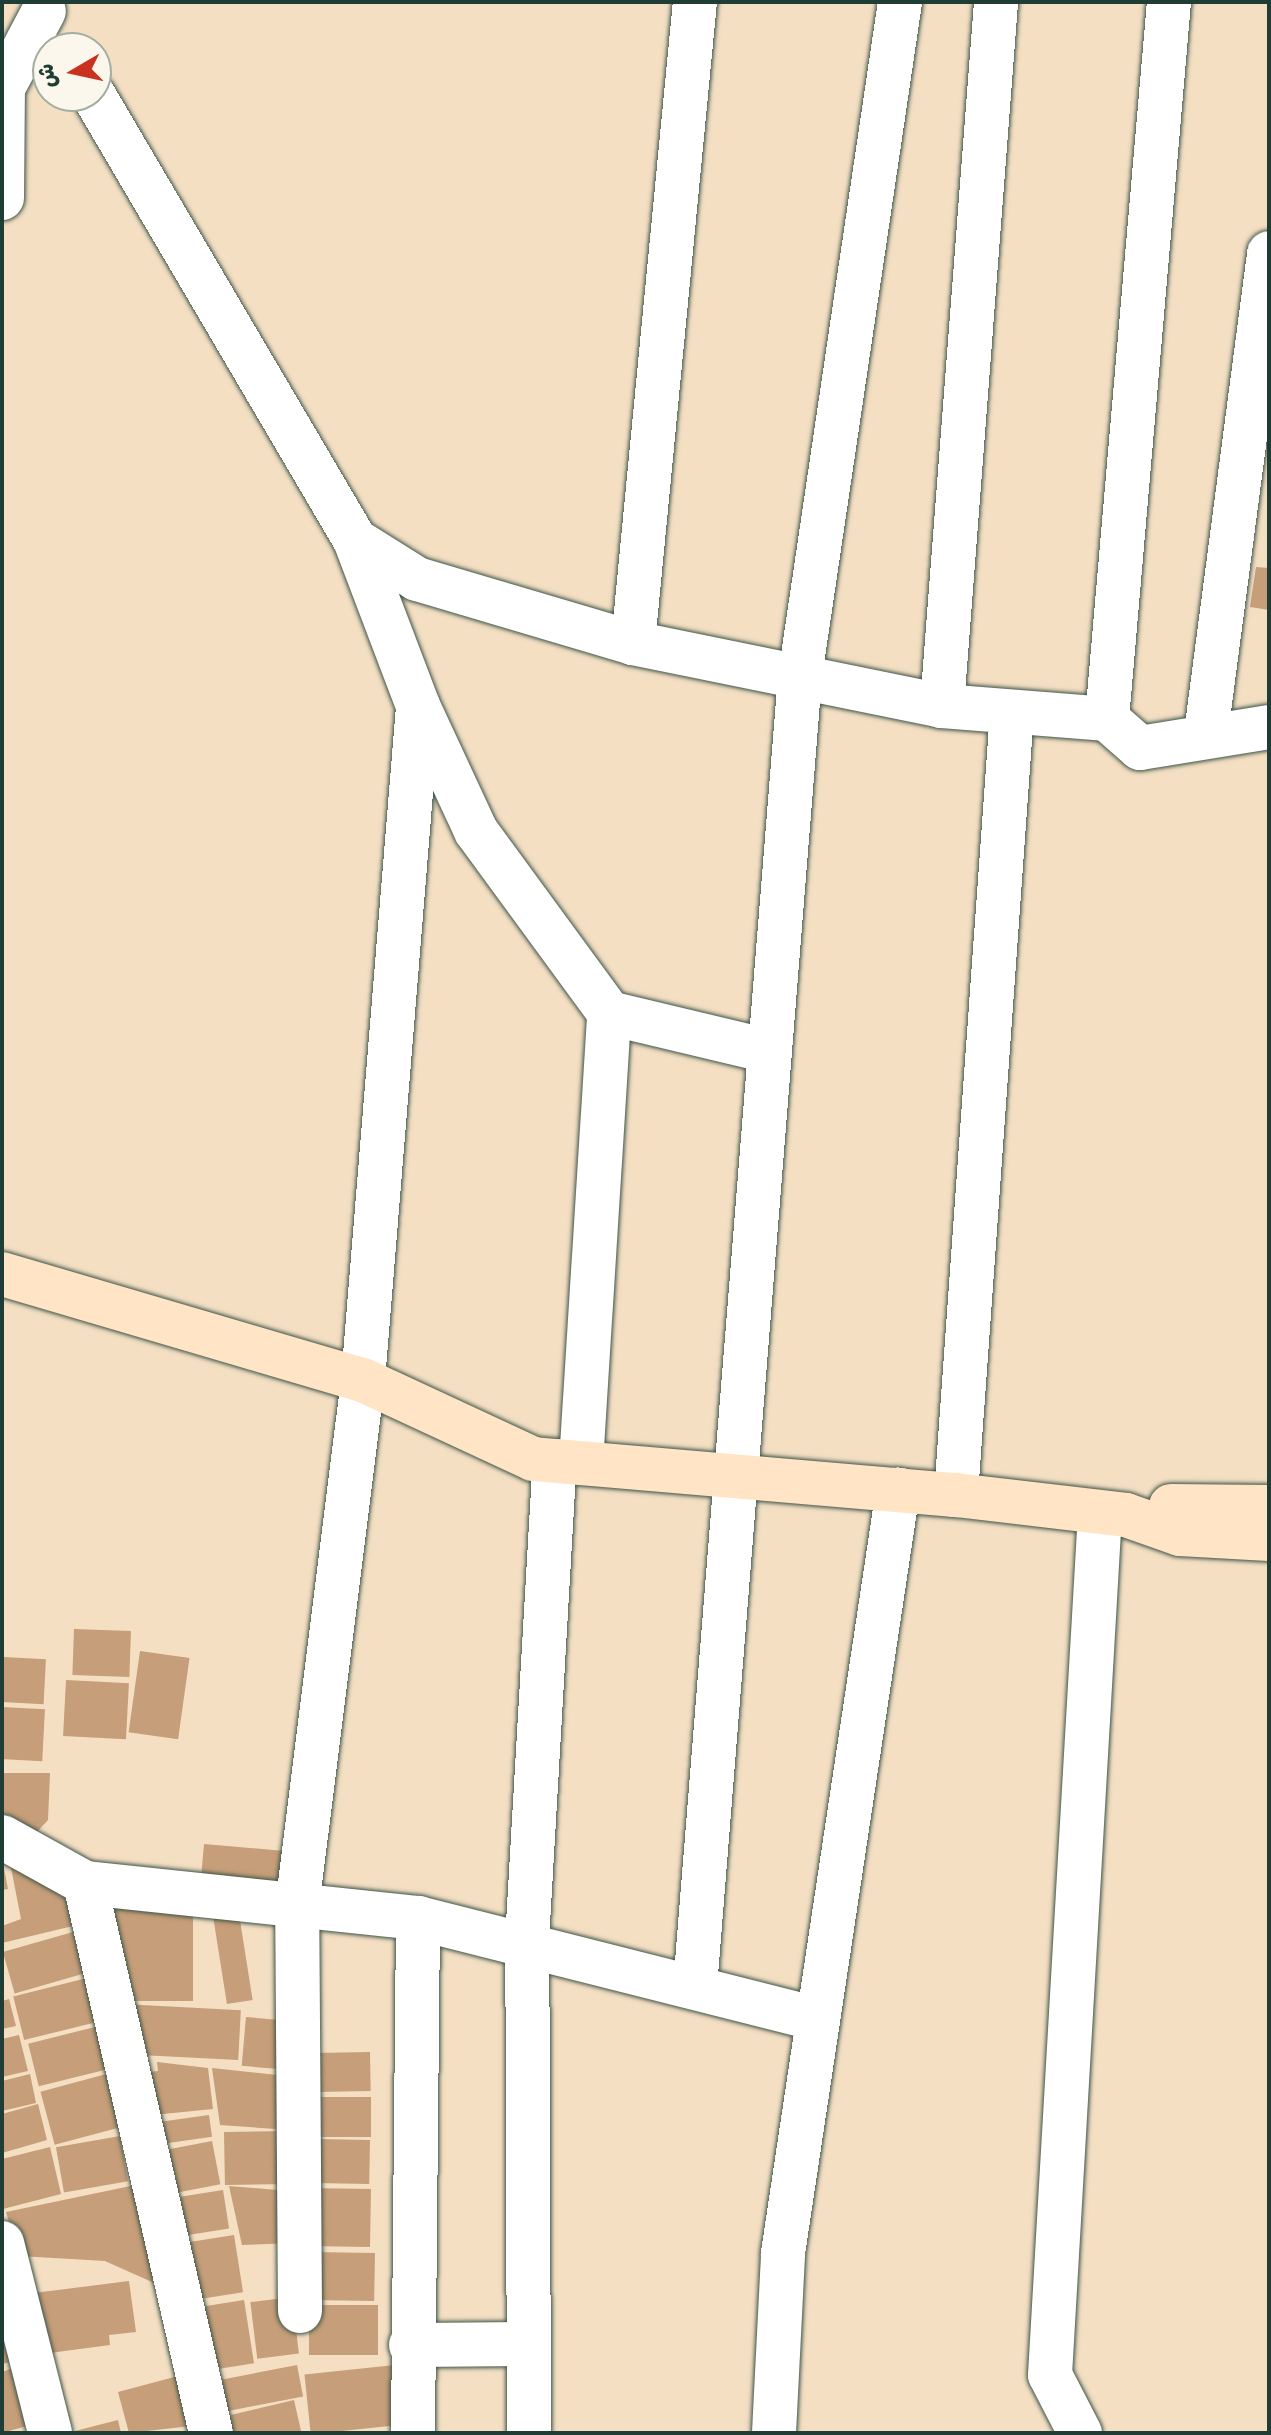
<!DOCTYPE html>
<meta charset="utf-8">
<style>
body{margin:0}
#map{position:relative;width:1271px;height:2435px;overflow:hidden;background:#f4dfc3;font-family:"Gochi Hand","Playpen Sans Arabic",sans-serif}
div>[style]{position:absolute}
.building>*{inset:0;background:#c69e79;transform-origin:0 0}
.roads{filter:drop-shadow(0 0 2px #3f5549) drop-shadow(0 0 2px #3f5549)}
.street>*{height:44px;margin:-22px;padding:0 22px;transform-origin:22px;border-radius:22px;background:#fff}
.secondary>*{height:44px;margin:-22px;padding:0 22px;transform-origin:22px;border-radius:22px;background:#ffe4c6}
span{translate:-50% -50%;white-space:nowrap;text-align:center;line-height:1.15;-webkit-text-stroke:6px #fbf7ec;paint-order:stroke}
.frame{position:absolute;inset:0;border:4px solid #1f3d34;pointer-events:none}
.north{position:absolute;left:32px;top:32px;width:80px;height:80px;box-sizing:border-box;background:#fbf7ec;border:2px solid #a3ada2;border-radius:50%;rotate:261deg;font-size:22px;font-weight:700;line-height:32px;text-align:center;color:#1f3d34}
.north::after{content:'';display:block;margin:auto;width:28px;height:36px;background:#c8321e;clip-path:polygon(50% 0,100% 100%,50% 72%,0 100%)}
</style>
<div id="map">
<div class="building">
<i style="clip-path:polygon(1256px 567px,1269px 568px,1269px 610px,1250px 607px)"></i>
<i style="left:74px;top:1629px;width:57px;height:46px;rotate:2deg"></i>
<i style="left:140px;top:1651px;width:50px;height:82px;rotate:8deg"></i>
<i style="left:4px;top:1657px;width:42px;height:45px;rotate:3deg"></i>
<i style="left:66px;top:1680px;width:63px;height:56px;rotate:3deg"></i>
<i style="left:2px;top:1707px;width:43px;height:52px;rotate:3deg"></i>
<i style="clip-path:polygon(2px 1773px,50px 1773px,48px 1820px,37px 1832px,2px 1815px)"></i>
<i style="left:204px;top:1844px;width:100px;height:41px;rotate:5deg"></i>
<i style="clip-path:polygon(7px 1847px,63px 1886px,73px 1926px,2px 1943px,2px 1926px,21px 1919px)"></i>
<i style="clip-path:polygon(2px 1858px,8px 1889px,2px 1890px)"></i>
<i style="left:193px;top:1907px;width:94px;height:85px;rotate:90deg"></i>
<i style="left:239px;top:1914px;width:87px;height:26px;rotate:81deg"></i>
<i style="left:73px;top:1932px;width:43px;height:73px;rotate:74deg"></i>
<i style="left:87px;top:1978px;width:45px;height:76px;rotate:76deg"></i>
<i style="clip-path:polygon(9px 1999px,16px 2026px,2px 2029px,2px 2001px)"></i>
<i style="left:123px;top:2004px;width:118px;height:50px;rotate:3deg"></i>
<i style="left:246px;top:2017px;width:45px;height:49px;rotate:5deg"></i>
<i style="left:99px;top:2026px;width:44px;height:73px;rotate:76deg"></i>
<i style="clip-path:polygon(19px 2035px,28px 2071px,2px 2077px,2px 2039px)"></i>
<i style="left:370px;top:2052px;width:39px;height:55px;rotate:89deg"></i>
<i style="clip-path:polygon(157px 2062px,208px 2068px,213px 2109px,143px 2116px,138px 2073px,158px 2071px)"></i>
<i style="clip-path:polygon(212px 2068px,287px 2076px,290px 2130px,220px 2125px)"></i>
<i style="left:110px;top:2073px;width:55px;height:72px;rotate:75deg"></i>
<i style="clip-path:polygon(30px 2074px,36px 2103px,2px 2111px,2px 2081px)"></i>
<i style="left:316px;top:2097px;width:55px;height:40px"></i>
<i style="clip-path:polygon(38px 2104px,47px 2140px,2px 2153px,2px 2114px)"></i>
<i style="left:209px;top:2115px;width:22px;height:60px;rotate:82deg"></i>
<i style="left:287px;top:2131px;width:53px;height:63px;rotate:89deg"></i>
<i style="left:120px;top:2136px;width:46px;height:65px;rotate:80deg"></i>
<i style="left:316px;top:2139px;width:54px;height:44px;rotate:1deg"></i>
<i style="left:212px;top:2141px;width:44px;height:49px;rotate:79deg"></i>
<i style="clip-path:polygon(50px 2147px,61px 2194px,3px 2209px,2px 2159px)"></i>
<i style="clip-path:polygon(140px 2184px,163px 2287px,105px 2261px,19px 2256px,6px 2212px)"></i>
<i style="clip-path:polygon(229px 2186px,289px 2191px,293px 2243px,242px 2245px)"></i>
<i style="left:309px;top:2188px;width:62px;height:58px;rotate:1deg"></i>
<i style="left:223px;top:2190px;width:39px;height:48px;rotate:81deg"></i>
<i style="left:234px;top:2235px;width:58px;height:53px;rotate:81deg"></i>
<i style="left:311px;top:2252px;width:64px;height:48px;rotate:1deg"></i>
<i style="clip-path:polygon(129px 2281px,136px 2332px,109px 2335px,110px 2345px,42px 2354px,34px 2293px)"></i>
<i style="left:292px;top:2297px;width:57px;height:42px;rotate:83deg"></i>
<i style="left:244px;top:2300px;width:64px;height:54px;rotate:81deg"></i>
<i style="left:309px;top:2305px;width:69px;height:50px"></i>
<i style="clip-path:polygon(10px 2331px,18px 2360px,2px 2364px,2px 2333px)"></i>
<i style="left:297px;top:2365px;width:32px;height:89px;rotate:79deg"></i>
<i style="left:395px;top:2365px;width:60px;height:91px;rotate:84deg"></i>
<i style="clip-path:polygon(16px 2367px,34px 2424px,2px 2433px,2px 2372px)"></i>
<i style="clip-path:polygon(178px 2376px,191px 2426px,129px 2433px,118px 2392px)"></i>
<i style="clip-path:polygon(294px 2400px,301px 2431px,217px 2433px,214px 2419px)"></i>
<i style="clip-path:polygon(118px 2420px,121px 2433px,71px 2433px,71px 2432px)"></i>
</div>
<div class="roads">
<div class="street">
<i style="left:94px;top:96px;width:515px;rotate:59.55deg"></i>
<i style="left:355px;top:540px;width:178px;rotate:69.2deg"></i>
<i style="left:418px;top:706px;width:138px;rotate:65.1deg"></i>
<i style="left:476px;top:831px;width:225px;rotate:53.8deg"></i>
<i style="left:609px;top:1013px;width:164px;rotate:13.4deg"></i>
<i style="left:2px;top:198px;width:110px;rotate:-89.5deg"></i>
<i style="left:3px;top:88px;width:87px;rotate:-62deg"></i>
<i style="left:355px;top:540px;width:73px;rotate:32.2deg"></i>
<i style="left:417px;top:579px;width:225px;rotate:16.5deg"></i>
<i style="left:633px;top:643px;width:315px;rotate:11.5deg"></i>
<i style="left:942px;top:706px;width:166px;rotate:4.5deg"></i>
<i style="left:1107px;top:719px;width:44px;rotate:41.3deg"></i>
<i style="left:1140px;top:748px;width:131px;rotate:-9.2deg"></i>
<i style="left:633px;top:643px;width:644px;rotate:-84.48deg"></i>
<i style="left:942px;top:706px;width:706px;rotate:-85.61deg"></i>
<i style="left:1107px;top:719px;width:720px;rotate:-85.06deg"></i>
<i style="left:1206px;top:733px;width:484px;rotate:-82.5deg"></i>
<i style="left:581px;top:1463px;width:451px;rotate:-86.4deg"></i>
<i style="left:956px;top:1495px;width:785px;rotate:-85.91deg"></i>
<i style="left:2px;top:1837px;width:95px;rotate:29deg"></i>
<i style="left:85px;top:1883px;width:335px;rotate:6deg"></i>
<i style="left:418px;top:1918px;width:408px;rotate:14.2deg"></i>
<i style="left:85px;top:1883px;width:564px;rotate:77.1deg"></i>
<i style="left:695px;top:1987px;width:1315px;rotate:-85.42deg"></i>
<i style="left:800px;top:676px;width:681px;rotate:-81.56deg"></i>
<i style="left:2px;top:2243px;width:196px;rotate:75.8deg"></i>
<i style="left:300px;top:2311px;width:404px;rotate:-90.4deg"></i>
<i style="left:297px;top:1907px;width:531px;rotate:-82.86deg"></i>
<i style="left:363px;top:1380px;width:676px;rotate:-85.33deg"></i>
<i style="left:411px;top:2345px;width:118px;rotate:-0.5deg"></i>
<i style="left:413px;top:2433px;width:515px;rotate:-89.44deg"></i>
<i style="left:529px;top:2433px;width:492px;rotate:-90.2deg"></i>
<i style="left:527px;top:1941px;width:481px;rotate:-86.7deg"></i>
<i style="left:774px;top:2433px;width:180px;rotate:-87.1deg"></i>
<i style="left:783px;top:2253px;width:772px;rotate:-81.43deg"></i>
<i style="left:1080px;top:2433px;width:65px;rotate:-117.3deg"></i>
<i style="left:1050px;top:2375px;width:864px;rotate:-86.68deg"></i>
</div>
<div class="secondary">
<i style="left:2px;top:1274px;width:376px;rotate:16.4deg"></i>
<i style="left:363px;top:1380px;width:187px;rotate:24.9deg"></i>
<i style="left:533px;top:1459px;width:425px;rotate:4.9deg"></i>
<i style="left:956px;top:1495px;width:171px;rotate:6.7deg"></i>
<i style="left:1126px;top:1515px;width:57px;rotate:19.4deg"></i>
<i style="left:1180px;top:1534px;width:89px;rotate:3.2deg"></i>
<i style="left:1171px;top:1506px;width:98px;rotate:0.6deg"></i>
</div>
</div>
<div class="frame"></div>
<div class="north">ش</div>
</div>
